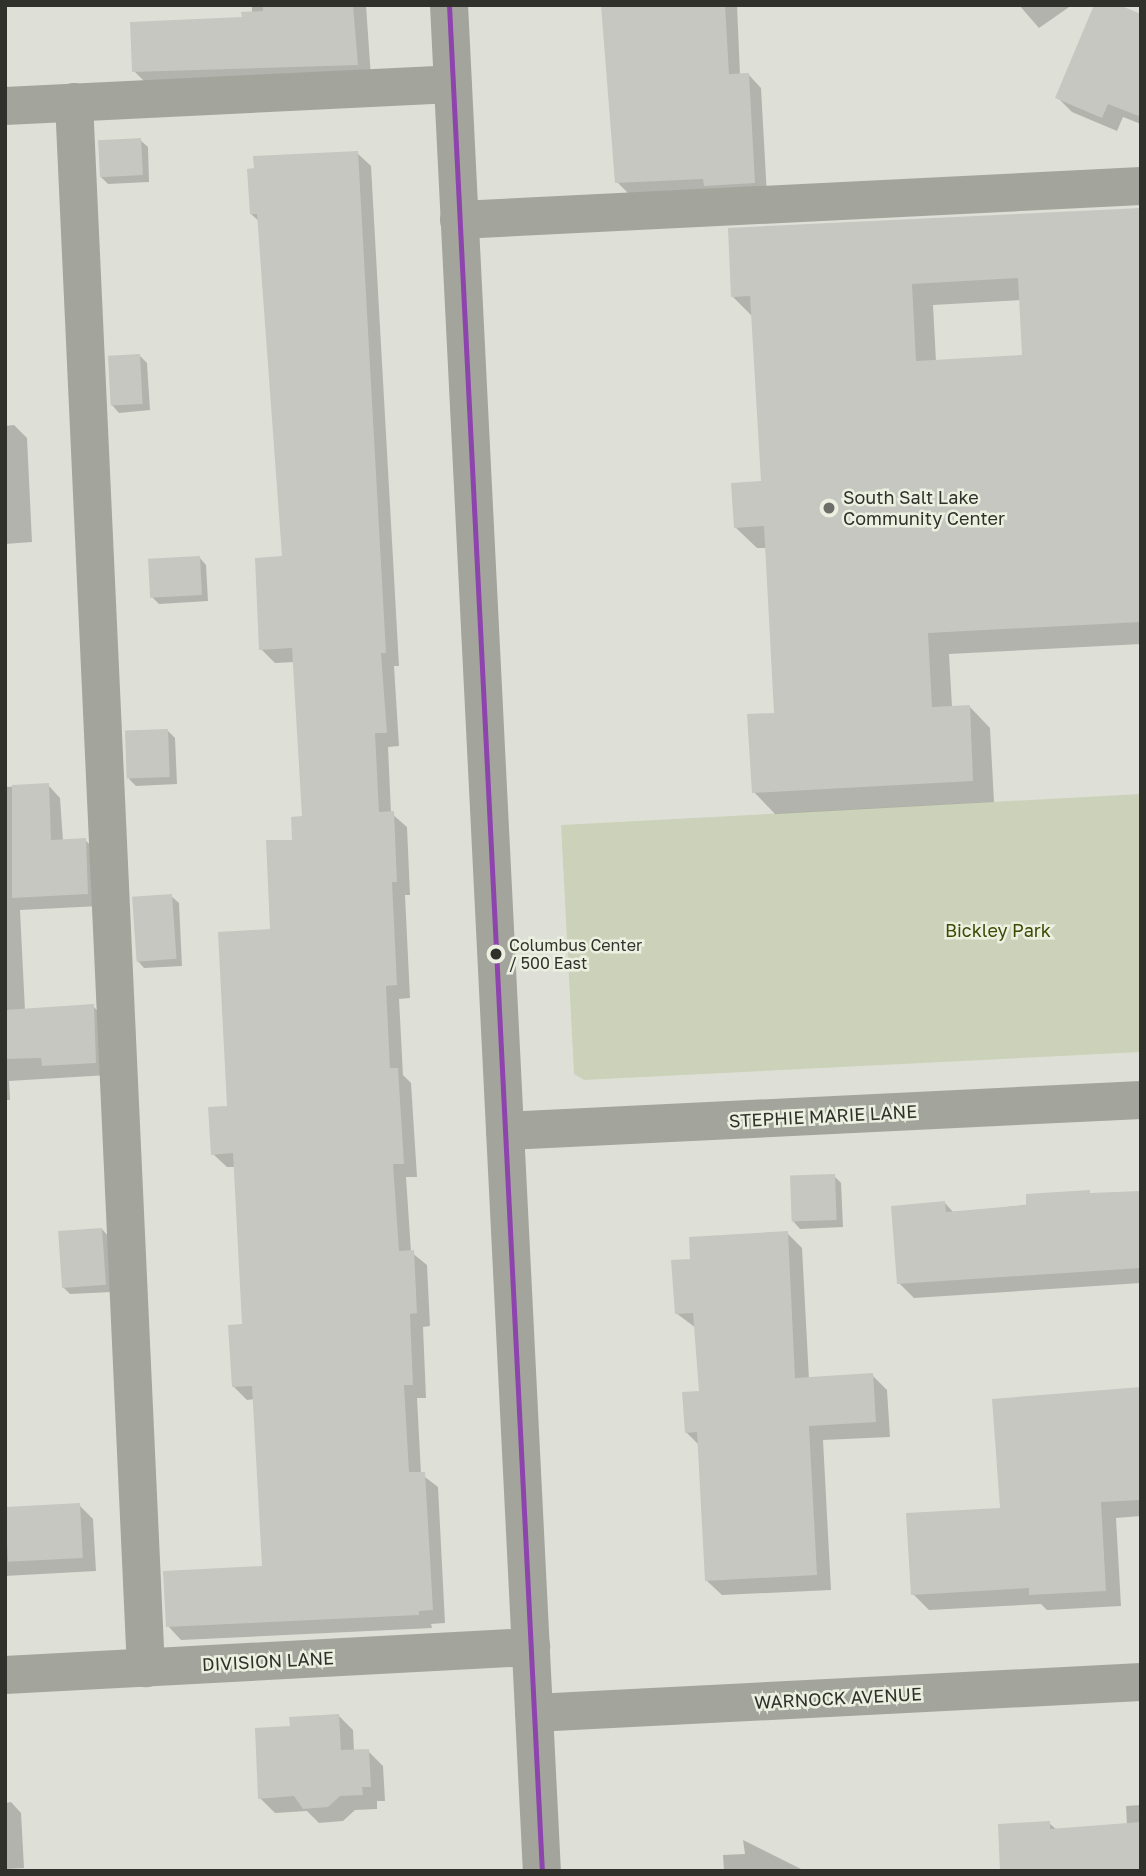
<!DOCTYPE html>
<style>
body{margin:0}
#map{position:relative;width:1146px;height:1876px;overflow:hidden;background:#dee0d8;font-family:"Golos Text",sans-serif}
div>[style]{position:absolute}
.green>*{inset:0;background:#ccd2b9}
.shadow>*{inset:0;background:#0003}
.building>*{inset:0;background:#c5c7c0;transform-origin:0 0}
.minor>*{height:38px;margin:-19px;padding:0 19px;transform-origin:19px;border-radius:19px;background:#a3a59d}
.bus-1>*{height:5px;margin:-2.5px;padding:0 2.5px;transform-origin:2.5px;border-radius:2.5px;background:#8e44ad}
.dots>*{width:19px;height:19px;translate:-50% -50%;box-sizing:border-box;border:4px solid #ecf0e1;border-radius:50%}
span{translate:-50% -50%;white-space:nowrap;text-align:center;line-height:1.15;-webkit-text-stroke:5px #ecf0e1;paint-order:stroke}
.bus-label{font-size:16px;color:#30312b}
.left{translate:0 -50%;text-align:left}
.poi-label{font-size:18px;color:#30312b}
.park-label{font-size:18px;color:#3e4904}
.street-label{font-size:18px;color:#30312b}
.frame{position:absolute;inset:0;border:7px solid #30312b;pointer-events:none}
</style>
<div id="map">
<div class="green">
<i style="clip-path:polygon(1141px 794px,1141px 1052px,584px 1080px,574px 1074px,561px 825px)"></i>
</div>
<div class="shadow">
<i style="clip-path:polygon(252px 5px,366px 5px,371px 78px,148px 85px,134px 71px,244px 18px,252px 13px)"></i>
<i style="clip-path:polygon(605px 5px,737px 5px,740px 75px,748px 74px,761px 88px,767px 196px,630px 195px,617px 182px)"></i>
<i style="clip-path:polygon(1019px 5px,1072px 5px,1039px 28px)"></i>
<i style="clip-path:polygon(1141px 16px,1141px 124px,1123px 117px,1117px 131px,1072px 112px,1057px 97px)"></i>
<i style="clip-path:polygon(140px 140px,148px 147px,149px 182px,108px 184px,101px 177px)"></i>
<i style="clip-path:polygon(357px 153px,371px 166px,399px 666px,394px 666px,399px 746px,388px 747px,391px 813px,407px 827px,410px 895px,405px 895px,410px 998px,399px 999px,403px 1075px,411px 1083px,417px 1177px,406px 1177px,411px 1252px,427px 1265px,430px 1326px,423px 1327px,426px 1398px,417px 1398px,421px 1474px,438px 1487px,445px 1623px,431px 1624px,432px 1628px,181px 1640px,168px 1626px,264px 1568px,255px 1399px,247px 1400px,233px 1386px,244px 1326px,236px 1167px,227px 1167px,213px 1154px,229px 1108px,294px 841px,304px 818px,295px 662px,275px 663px,261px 649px,284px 558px,260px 222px,251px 214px)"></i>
<i style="clip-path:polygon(evenodd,1141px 210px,1141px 644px,949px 654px,952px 707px,969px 706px,990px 728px,994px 802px,775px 814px,754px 792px,776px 714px,766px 548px,757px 548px,735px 527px,762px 482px,753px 317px,733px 297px,1141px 210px,1021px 300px,1024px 357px,936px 362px,933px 305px,1021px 300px)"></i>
<i style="clip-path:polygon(140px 356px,147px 363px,150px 410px,119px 413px,112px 405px)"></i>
<i style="clip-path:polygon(14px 425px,27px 438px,32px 542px,5px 544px,5px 426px)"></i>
<i style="clip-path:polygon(199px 557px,206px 565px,208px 601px,159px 604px,152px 597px)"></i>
<i style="clip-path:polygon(168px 731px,175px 738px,177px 784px,136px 786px,129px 779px)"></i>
<i style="clip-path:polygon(48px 785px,60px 798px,63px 841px,85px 840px,98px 852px,100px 906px,20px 910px,25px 1011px,93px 1006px,105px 1019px,108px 1075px,9px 1081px,10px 1100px,5px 1100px,5px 787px)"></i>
<i style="clip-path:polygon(171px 896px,179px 903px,182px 966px,144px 968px,137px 960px)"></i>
<i style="clip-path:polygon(834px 1176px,841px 1183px,843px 1227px,800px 1229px,793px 1221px)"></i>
<i style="clip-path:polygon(1141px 1192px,1141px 1283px,914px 1298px,899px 1283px,945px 1203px,954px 1213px)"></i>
<i style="clip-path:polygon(102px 1229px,109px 1237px,112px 1292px,70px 1294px,63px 1287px)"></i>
<i style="clip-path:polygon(787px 1233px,802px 1248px,809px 1379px,872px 1375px,887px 1390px,890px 1437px,823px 1440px,831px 1590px,722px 1595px,707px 1581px,699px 1445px,686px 1432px,701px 1393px,696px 1328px,676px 1313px,692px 1260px)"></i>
<i style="clip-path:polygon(1141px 1389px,1141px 1516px,1116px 1518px,1121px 1606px,1047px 1610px,1041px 1604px,929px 1610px,913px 1594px)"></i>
<i style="clip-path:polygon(79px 1505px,93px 1519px,96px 1571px,5px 1576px,5px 1510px)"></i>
<i style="clip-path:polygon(338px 1715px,353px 1730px,354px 1751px,368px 1751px,383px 1766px,385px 1801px,377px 1801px,377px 1809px,355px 1810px,343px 1821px,319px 1823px,307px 1811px,275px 1813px,260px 1798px,291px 1728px)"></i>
<i style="clip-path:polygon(11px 1802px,21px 1813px,24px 1868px,5px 1869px,5px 1803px)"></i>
<i style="clip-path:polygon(1141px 1805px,1141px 1871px,1002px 1871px,1049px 1823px,1057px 1830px,1127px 1825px,1126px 1806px)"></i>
<i style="clip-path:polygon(743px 1840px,805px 1871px,724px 1871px,723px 1855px,745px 1854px)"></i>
</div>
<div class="building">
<i style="clip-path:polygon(353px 5px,358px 65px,132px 72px,130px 22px,242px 17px,241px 12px,263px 11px,263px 7px)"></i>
<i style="clip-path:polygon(601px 5px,725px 5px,729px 74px,749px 73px,755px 183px,704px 186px,703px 179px,615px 183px)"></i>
<i style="clip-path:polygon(1094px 5px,1119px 5px,1141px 14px,1141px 117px,1108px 104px,1102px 118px,1055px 98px)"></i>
<i style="left:141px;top:138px;width:37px;height:43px;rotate:87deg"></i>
<i style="clip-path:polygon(358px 151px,386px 653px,381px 653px,387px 733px,375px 733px,379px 812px,394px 811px,397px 882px,392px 882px,397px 985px,386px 986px,390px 1068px,398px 1068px,404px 1164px,393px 1164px,399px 1251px,414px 1250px,417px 1313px,410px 1314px,413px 1385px,404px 1385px,409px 1472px,425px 1472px,433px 1610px,419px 1611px,419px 1615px,166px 1627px,163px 1571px,262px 1566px,252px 1386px,232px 1387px,228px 1325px,242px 1324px,233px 1153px,211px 1155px,208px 1107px,227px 1106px,218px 932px,270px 929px,266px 840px,292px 840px,291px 817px,302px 816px,292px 648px,259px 650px,255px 558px,282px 556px,257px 214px,250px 214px,247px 169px,254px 168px,253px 156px)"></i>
<i style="clip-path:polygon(evenodd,1141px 208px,1141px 622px,928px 633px,932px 707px,970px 705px,973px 781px,752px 793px,747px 714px,774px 713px,764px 526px,734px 528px,731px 483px,761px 481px,750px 296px,731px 297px,728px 228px,1141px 208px,1018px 278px,1022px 355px,916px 361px,912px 284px,1018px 278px)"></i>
<i style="left:140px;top:354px;width:50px;height:32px;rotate:87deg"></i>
<i style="left:200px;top:556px;width:39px;height:52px;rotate:87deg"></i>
<i style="left:168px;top:729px;width:48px;height:43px;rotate:88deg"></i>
<i style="clip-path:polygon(49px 783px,51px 840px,86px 838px,88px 894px,12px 898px,12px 785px)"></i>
<i style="left:172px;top:894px;width:65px;height:40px;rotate:86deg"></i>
<i style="clip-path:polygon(94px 1004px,96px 1063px,42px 1066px,41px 1058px,5px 1059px,5px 1010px)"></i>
<i style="left:835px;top:1174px;width:46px;height:45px;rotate:88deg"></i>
<i style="clip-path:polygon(1090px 1190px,1090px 1193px,1141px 1191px,1141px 1268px,897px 1284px,891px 1206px,945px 1201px,946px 1212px,1026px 1205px,1026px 1194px)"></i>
<i style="left:102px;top:1228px;width:57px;height:44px;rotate:86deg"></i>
<i style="clip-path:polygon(788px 1231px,795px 1378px,873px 1373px,876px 1422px,809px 1426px,817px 1575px,705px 1581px,697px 1432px,685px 1433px,682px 1392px,699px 1391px,693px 1313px,675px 1314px,671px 1260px,690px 1259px,689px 1237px)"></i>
<i style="clip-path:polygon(1141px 1387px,1141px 1500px,1101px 1502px,1106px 1591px,1029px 1595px,1029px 1588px,911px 1595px,906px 1513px,1000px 1508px,992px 1399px)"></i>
<i style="left:80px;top:1503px;width:55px;height:75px;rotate:87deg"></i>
<i style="clip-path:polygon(339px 1714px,341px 1750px,369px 1749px,371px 1787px,362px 1787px,363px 1795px,340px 1796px,328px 1807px,303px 1809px,294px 1796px,258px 1799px,255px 1728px,290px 1726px,289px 1717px)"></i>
<i style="clip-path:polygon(1050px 1821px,1050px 1829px,1141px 1822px,1141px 1871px,1000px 1871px,998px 1824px)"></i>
</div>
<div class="minor">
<i style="left:449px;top:5px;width:1868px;rotate:87.15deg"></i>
<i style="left:74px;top:102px;width:1568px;rotate:87.37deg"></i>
<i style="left:5px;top:106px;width:448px;rotate:-2.8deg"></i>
<i style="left:459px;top:220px;width:683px;rotate:-2.85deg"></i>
<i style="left:505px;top:1131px;width:637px;rotate:-2.79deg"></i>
<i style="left:5px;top:1675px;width:527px;rotate:-3.05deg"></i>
<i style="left:534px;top:1713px;width:608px;rotate:-2.92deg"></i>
</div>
<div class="bus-1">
<i style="left:449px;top:5px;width:1868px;rotate:87.15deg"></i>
</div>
<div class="dots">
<i style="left:829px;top:508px;background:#6d6e68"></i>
<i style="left:496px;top:954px;background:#30312b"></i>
</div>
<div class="bus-label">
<span class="left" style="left:509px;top:954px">Columbus Center<br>/ 500 East</span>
</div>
<div class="poi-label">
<span class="left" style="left:843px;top:508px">South Salt Lake<br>Community Center</span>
</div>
<div class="park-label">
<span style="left:998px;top:930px">Bickley Park</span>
</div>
<div class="street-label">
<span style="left:823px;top:1116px;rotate:-3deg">STEPHIE MARIE LANE</span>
<span style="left:268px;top:1661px;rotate:-3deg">DIVISION LANE</span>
<span style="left:838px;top:1698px;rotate:-3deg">WARNOCK AVENUE</span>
</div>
<div class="frame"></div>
</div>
